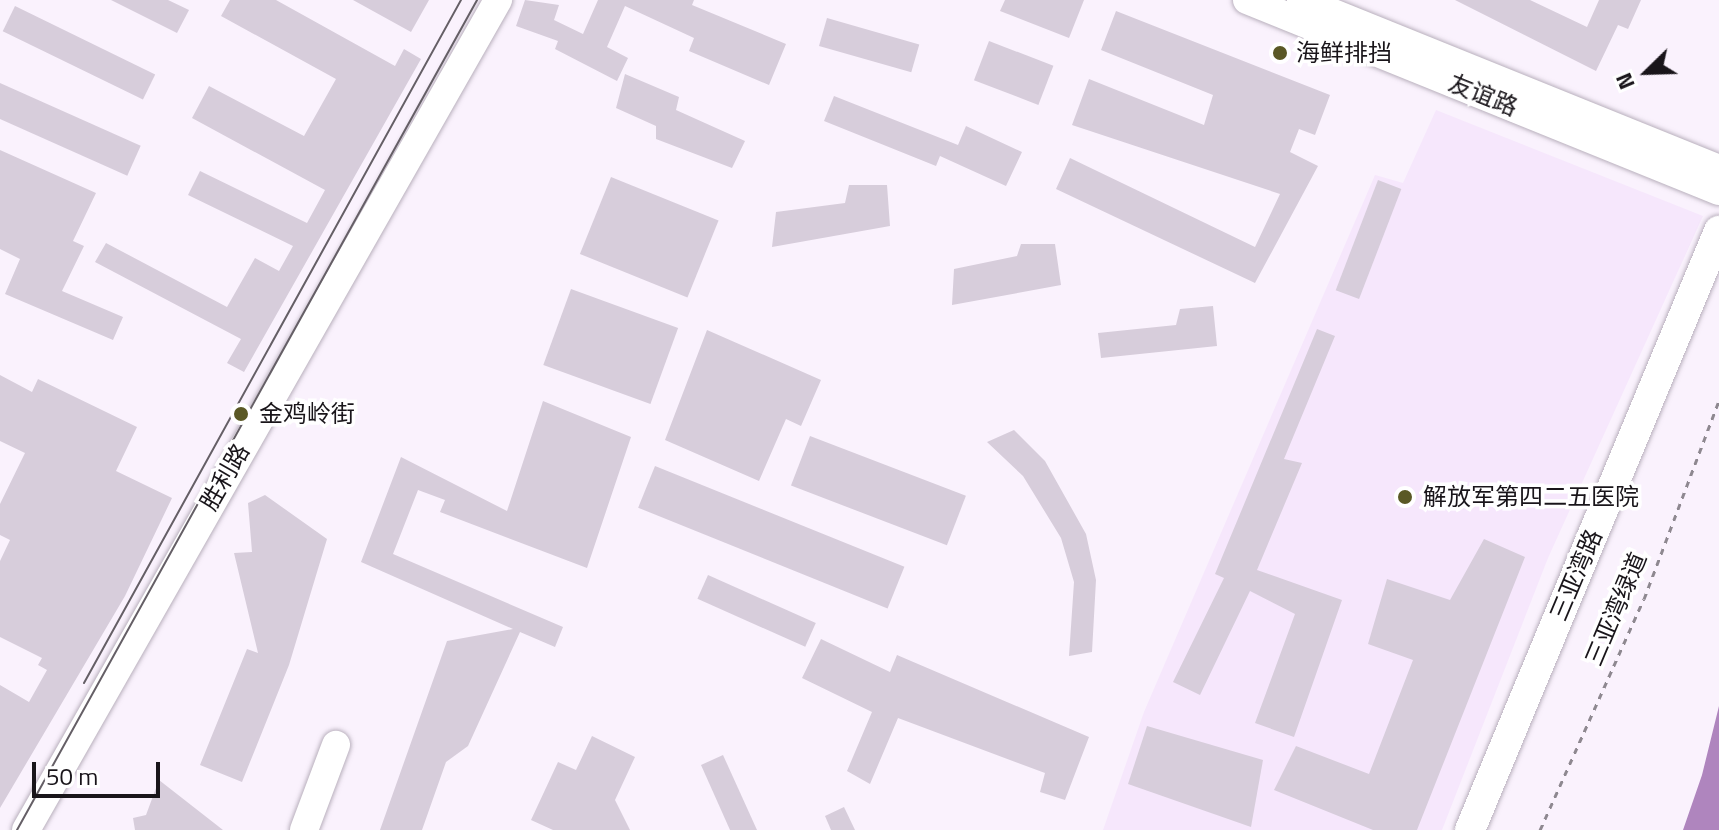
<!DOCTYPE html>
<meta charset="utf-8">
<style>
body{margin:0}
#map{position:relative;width:1719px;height:830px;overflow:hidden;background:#faf2fd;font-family:"Titillium Web","Noto Sans SC",sans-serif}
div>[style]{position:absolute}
.built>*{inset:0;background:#f6e7fc}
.water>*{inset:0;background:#af85be}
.building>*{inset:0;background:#d7cddb;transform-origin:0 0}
.path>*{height:3px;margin-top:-1.5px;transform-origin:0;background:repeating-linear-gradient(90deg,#8e8890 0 6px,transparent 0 12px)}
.roads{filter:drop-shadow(0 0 2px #b9b0bd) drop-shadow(0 0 2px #b9b0bd)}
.secondary>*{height:28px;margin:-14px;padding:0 14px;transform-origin:14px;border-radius:14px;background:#fff}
.primary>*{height:30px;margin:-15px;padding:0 15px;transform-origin:15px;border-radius:15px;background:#fff}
.tram>*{height:2px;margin:-1px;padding:0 1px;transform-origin:1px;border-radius:1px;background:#655f66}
.dots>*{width:22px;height:22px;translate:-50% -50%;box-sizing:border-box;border:4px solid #fff;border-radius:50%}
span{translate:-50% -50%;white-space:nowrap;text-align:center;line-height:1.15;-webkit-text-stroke:7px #fff;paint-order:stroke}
.poi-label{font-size:24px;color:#19151a}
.left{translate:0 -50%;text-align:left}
.street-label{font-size:24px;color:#19151a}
.north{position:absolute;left:1607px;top:32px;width:80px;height:80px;-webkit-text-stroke:6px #fff;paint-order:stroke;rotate:247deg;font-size:22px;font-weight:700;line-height:32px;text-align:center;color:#19151a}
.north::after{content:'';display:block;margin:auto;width:28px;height:36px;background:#19151a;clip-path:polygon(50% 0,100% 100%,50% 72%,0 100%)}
.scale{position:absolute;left:32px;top:762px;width:128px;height:36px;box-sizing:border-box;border:4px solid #19151a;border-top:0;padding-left:10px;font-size:24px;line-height:28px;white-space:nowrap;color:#19151a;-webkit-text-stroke:6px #fff;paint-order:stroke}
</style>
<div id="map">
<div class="built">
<i style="clip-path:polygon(1436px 110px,1703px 216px,1548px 558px,1442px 830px,1103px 830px,1144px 712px,1375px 175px,1403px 183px)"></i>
</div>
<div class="water">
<i style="clip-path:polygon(1719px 706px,1719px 830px,1683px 830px,1702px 775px)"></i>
</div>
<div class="building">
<i style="clip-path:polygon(111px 0,168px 0,189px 10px,177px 33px)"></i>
<i style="clip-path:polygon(230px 0,276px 0,395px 66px,404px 49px,421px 59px,244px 372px,227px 363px,241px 339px,95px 262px,106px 243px,227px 307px,255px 258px,279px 271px,293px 246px,188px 195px,200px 171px,307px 223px,325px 190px,192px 118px,209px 86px,304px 136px,336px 79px,221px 16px)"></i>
<i style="clip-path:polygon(353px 0,429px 0,411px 32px)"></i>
<i style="clip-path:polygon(525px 0,559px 5px,554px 20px,583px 34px,598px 0,694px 0,692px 5px,786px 44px,769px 85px,689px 51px,694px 38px,625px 6px,607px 47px,628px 58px,617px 81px,555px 49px,558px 41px,516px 26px)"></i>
<i style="clip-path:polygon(1005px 0,1084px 0,1069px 38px,1000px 11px)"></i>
<i style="clip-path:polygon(1455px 0,1530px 0,1587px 27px,1599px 0,1641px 0,1628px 29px,1618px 25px,1596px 71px)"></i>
<i style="left:15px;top:6px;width:156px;height:28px;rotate:26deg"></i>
<i style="clip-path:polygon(1116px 11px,1330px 95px,1315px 135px,1299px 129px,1290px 152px,1318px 166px,1255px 283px,1056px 189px,1070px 158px,1255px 247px,1280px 194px,1072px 125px,1089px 79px,1204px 125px,1213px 95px,1101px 50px)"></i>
<i style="left:827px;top:18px;width:96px;height:29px;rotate:16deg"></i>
<i style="left:989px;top:41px;width:69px;height:42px;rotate:21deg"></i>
<i style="clip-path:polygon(625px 74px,679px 97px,676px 110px,745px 141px,732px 168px,656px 139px,656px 126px,616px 108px)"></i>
<i style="left:0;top:83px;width:154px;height:33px;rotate:24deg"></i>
<i style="clip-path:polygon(834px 96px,958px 145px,966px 126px,1022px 152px,1006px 186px,940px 156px,936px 166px,824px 121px)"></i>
<i style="clip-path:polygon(0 150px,96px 193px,73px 241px,84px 246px,62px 291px,123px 317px,113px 340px,5px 294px,20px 259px,0 249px)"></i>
<i style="left:611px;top:177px;width:116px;height:83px;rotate:22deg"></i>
<i style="left:1378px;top:180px;width:25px;height:118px;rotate:21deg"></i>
<i style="clip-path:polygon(849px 185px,887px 185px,890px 226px,772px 247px,776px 212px,845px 203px)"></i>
<i style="clip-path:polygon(1021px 244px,1055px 244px,1061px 285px,952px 305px,954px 269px,1017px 256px)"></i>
<i style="left:571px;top:289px;width:114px;height:81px;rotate:20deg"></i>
<i style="clip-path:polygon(1213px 306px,1217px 346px,1101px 358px,1098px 333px,1176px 325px,1180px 309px)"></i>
<i style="clip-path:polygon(1317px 329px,1335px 336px,1284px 459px,1302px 463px,1257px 570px,1342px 600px,1294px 737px,1255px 723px,1295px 614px,1250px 591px,1200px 695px,1173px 682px,1224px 578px,1215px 574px)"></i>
<i style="clip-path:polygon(707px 330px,821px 380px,801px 426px,786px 419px,759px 481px,665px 440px)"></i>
<i style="clip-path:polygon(0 375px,32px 392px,38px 379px,137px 427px,116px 471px,172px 498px,125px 596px,0 808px,0 685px,29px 702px,47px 670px,38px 665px,42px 658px,0 637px,0 561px,10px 540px,0 535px,0 504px,25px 453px,0 441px)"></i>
<i style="clip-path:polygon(543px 401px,631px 437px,587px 568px,440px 512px,445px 500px,418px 490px,393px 554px,563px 627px,555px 647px,520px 632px,468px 746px,446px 762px,422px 830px,380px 830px,447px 641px,513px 629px,361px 562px,401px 457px,507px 511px)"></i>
<i style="clip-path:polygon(1014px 430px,1045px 461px,1086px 534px,1096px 580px,1092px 652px,1069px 656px,1074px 582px,1061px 538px,1023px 476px,987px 442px)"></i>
<i style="left:810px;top:436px;width:167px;height:53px;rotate:21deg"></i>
<i style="left:655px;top:466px;width:269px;height:45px;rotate:22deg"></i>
<i style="clip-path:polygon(265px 495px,327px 539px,289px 665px,242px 782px,200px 765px,247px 649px,258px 653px,234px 553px,252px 552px,248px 503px)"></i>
<i style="clip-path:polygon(1484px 539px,1525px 557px,1417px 830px,1373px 830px,1274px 790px,1296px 746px,1369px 774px,1413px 660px,1368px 644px,1387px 579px,1450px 600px)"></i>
<i style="left:708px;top:575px;width:118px;height:26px;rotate:24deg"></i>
<i style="clip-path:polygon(821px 639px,890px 672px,897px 655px,1089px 737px,1065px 800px,1040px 792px,1045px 773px,898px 718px,870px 784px,847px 771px,872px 712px,802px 678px)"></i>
<i style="clip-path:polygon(1147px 726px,1263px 760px,1251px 827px,1128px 784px)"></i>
<i style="clip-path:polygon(592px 736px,635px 757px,615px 800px,630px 830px,553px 830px,531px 820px,558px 762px,576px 770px)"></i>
<i style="clip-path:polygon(723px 755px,757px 830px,730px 830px,701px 765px)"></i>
<i style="clip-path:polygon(159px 780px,223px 830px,135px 830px,133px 818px,146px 815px)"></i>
<i style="clip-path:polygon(844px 807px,855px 830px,831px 830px,825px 816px)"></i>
</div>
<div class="path">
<i style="left:1540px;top:830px;width:253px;rotate:-65.8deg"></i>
<i style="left:1644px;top:599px;width:213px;rotate:-69.3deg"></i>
</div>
<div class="roads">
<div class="secondary">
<i style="left:1247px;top:0;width:509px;rotate:22.03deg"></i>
<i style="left:1301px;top:0;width:451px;rotate:22deg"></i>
<i style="left:26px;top:830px;width:955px;rotate:-60.37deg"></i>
<i style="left:304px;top:830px;width:91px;rotate:-69.4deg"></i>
</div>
<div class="primary">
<i style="left:1470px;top:830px;width:649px;rotate:-67.43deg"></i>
</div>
</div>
<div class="tram">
<i style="left:84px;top:683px;width:780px;rotate:-61.1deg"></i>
<i style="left:17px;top:830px;width:949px;rotate:-61deg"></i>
</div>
<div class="dots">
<i style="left:1280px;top:53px;background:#5a5825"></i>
<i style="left:241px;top:414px;background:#5a5825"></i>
<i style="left:1405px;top:497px;background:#5a5825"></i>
</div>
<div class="poi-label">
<span class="left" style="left:1296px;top:53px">海鲜排挡</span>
<span class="left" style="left:259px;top:414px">金鸡岭街</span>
<span class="left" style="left:1423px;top:497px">解放军第四二五医院</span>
</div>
<div class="street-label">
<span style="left:1483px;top:95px;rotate:22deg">友谊路</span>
<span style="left:225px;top:477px;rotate:-60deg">胜利路</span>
<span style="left:1576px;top:575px;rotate:-67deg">三亚湾路</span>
<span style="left:1616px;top:609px;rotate:-67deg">三亚湾绿道</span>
</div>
<div class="north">N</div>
<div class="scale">50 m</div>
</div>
